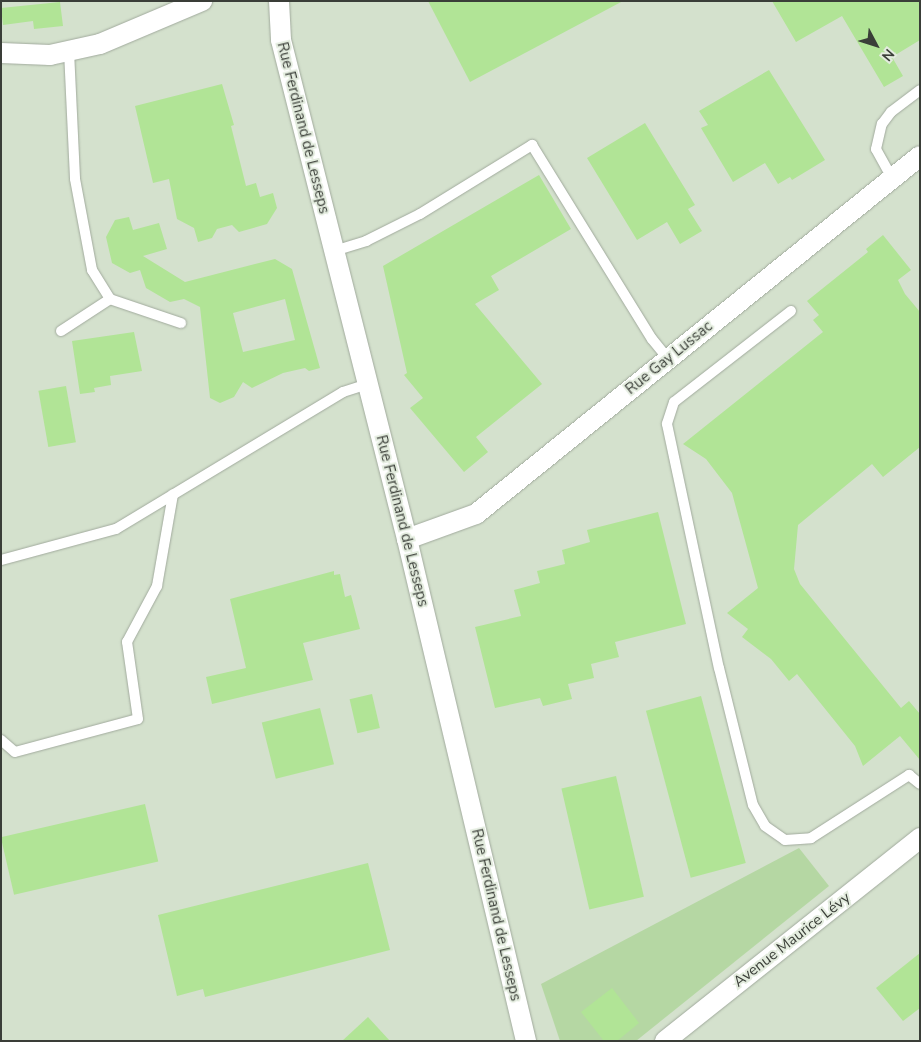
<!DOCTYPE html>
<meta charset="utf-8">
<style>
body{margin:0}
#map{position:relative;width:921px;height:1042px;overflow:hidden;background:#e3ecde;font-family:"Nunito Sans",sans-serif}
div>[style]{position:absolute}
.built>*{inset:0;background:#d4e1cd;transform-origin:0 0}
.green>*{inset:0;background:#b5d7a3}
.building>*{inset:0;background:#b1e496;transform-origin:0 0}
.roads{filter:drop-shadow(0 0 1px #a1aa9d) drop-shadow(0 0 1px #a1aa9d)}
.lane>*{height:10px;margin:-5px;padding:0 5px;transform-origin:5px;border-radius:5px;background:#fff}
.street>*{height:20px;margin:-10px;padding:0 10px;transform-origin:10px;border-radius:10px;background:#fff}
span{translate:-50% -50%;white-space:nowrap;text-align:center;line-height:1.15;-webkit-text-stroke:4px #e3ecde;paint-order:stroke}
.street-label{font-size:15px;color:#3a3e38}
.frame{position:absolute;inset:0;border:2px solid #3a3e38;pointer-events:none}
.north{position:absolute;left:851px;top:20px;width:50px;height:50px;-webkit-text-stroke:4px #e3ecde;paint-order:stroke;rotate:130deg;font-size:14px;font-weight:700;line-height:20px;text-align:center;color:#3a3e38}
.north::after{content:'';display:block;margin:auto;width:18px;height:22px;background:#3a3e38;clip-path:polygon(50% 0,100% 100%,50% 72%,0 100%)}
</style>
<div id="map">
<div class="built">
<i style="left:1px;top:1px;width:919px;height:1040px"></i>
</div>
<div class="green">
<i style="clip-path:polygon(799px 848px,829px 886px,636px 1041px,560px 1041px,541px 984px)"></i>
</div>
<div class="building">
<i style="clip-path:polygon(428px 1px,623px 1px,470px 82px)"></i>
<i style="clip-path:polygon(772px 1px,920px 1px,920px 40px,892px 57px,903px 76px,884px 87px,842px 16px,796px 42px)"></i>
<i style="clip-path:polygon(60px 2px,63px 26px,34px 29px,33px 21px,3px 25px,1px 8px)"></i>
<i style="clip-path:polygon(769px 70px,825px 160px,792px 180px,790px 177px,778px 184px,765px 163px,733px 182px,701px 128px,708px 125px,699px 111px)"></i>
<i style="clip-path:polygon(222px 84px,234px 125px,231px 126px,246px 186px,256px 183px,260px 197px,273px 193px,277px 208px,267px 224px,239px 232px,232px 225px,217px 229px,212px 238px,198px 242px,194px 228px,177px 219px,169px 179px,153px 183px,135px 106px)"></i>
<i style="clip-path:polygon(645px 123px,695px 205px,688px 209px,702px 231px,680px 244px,667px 222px,637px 240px,587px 158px)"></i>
<i style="clip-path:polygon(539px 175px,571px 229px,491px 276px,499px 290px,475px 304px,542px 384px,476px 437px,488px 452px,464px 472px,410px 408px,423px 398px,404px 375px,407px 373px,383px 266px)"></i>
<i style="clip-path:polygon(evenodd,129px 217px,133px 230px,159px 223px,167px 249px,143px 256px,185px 282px,275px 259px,292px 269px,320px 368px,309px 371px,305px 368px,283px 373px,252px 388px,243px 382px,234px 397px,220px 403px,210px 398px,200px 307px,184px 299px,170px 302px,146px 288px,140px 270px,130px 273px,112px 263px,106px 237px,115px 220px,129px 217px,285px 299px,295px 340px,243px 352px,233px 313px,285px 299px)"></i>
<i style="clip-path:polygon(883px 235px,911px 270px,898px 280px,905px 294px,920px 312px,920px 447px,883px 477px,872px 464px,798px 525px,794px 569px,800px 584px,901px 708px,909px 701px,920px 714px,920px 760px,900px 736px,863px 766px,855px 746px,797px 674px,789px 681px,771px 659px,742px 637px,748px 629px,727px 613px,758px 588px,732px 493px,706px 459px,683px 444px,823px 332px,813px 320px,819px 315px,807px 301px,868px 252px,866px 249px)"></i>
<i style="clip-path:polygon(134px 332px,142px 371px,110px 376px,111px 385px,94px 388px,95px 392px,80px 394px,72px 341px)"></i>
<i style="left:66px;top:386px;width:57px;height:28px;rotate:80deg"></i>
<i style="clip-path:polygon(658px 512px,686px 624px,615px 642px,619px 657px,591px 664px,594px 678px,568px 684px,572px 699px,543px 706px,540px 698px,495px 708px,475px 627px,521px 616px,514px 590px,540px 583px,537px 571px,565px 564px,562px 550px,590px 542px,587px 530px)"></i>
<i style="clip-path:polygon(334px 571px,334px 575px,340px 574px,345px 597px,351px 595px,360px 629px,303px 643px,313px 680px,212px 704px,206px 677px,246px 668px,230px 599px)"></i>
<i style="left:372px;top:694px;width:35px;height:23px;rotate:77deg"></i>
<i style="left:701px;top:696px;width:173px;height:57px;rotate:75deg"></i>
<i style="left:320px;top:708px;width:58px;height:60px;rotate:76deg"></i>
<i style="left:616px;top:776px;width:124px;height:56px;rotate:77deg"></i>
<i style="left:145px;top:804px;width:59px;height:148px;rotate:77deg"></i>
<i style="clip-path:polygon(368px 863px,390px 950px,205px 997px,203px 989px,177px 996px,158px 915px)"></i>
<i style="clip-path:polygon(920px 953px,920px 1008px,903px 1021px,876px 988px)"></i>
<i style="clip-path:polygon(612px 988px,639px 1023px,617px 1041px,604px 1041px,581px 1012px)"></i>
<i style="clip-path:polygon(368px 1017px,390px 1041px,342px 1041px)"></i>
</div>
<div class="roads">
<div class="lane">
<i style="left:69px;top:51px;width:128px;rotate:87.3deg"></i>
<i style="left:75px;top:179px;width:93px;rotate:79.4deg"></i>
<i style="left:92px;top:270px;width:34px;rotate:58deg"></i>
<i style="left:892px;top:178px;width:33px;rotate:-119deg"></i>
<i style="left:876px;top:149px;width:26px;rotate:-77deg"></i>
<i style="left:882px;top:124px;width:15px;rotate:-53deg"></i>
<i style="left:891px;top:112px;width:36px;rotate:-37deg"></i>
<i style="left:334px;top:251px;width:34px;rotate:-17deg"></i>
<i style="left:366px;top:241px;width:60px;rotate:-26.6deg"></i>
<i style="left:420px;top:214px;width:132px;rotate:-31.6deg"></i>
<i style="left:532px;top:145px;width:228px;rotate:58.3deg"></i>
<i style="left:652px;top:339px;width:26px;rotate:51deg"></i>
<i style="left:791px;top:311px;width:148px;rotate:142.1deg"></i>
<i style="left:674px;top:402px;width:23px;rotate:108deg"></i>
<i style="left:667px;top:424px;width:249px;rotate:78deg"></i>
<i style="left:719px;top:668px;width:141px;rotate:76.1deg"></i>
<i style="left:753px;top:805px;width:24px;rotate:60deg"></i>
<i style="left:765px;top:826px;width:24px;rotate:35deg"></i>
<i style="left:785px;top:840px;width:26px;rotate:-4deg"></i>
<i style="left:811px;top:838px;width:117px;rotate:-32.7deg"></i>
<i style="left:909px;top:775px;width:14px;rotate:39deg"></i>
<i style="left:61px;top:331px;width:59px;rotate:-33.1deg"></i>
<i style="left:110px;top:299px;width:75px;rotate:18.7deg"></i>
<i style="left:1px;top:560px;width:119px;rotate:-15.1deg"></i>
<i style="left:116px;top:529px;width:265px;rotate:-31.1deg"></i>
<i style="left:343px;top:392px;width:26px;rotate:-18deg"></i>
<i style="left:1px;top:740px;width:18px;rotate:41deg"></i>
<i style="left:15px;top:752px;width:127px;rotate:-15deg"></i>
<i style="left:138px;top:719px;width:78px;rotate:-98.1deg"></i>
<i style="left:127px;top:642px;width:64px;rotate:-61.8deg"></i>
<i style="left:157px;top:586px;width:93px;rotate:-80.1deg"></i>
</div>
<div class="street">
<i style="left:279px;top:1px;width:39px;rotate:87deg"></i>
<i style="left:281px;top:40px;width:515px;rotate:75.83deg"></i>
<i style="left:407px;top:539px;width:516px;rotate:76.66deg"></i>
<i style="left:1px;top:53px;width:49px;rotate:2.3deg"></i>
<i style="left:50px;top:55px;width:51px;rotate:-12.4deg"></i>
<i style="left:100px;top:44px;width:111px;rotate:-22.9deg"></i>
<i style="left:407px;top:539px;width:73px;rotate:-19.9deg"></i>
<i style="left:476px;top:514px;width:570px;rotate:-38.88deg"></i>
<i style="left:665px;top:1041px;width:326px;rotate:-38.5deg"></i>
</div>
</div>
<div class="street-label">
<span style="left:303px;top:128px;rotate:76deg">Rue Ferdinand de Lesseps</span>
<span style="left:669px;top:358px;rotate:-39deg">Rue Gay Lussac</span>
<span style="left:402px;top:521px;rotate:76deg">Rue Ferdinand de Lesseps</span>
<span style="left:496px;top:915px;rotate:77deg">Rue Ferdinand de Lesseps</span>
<span style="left:792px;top:940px;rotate:-38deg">Avenue Maurice Lévy</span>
</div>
<div class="frame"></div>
<div class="north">N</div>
</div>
